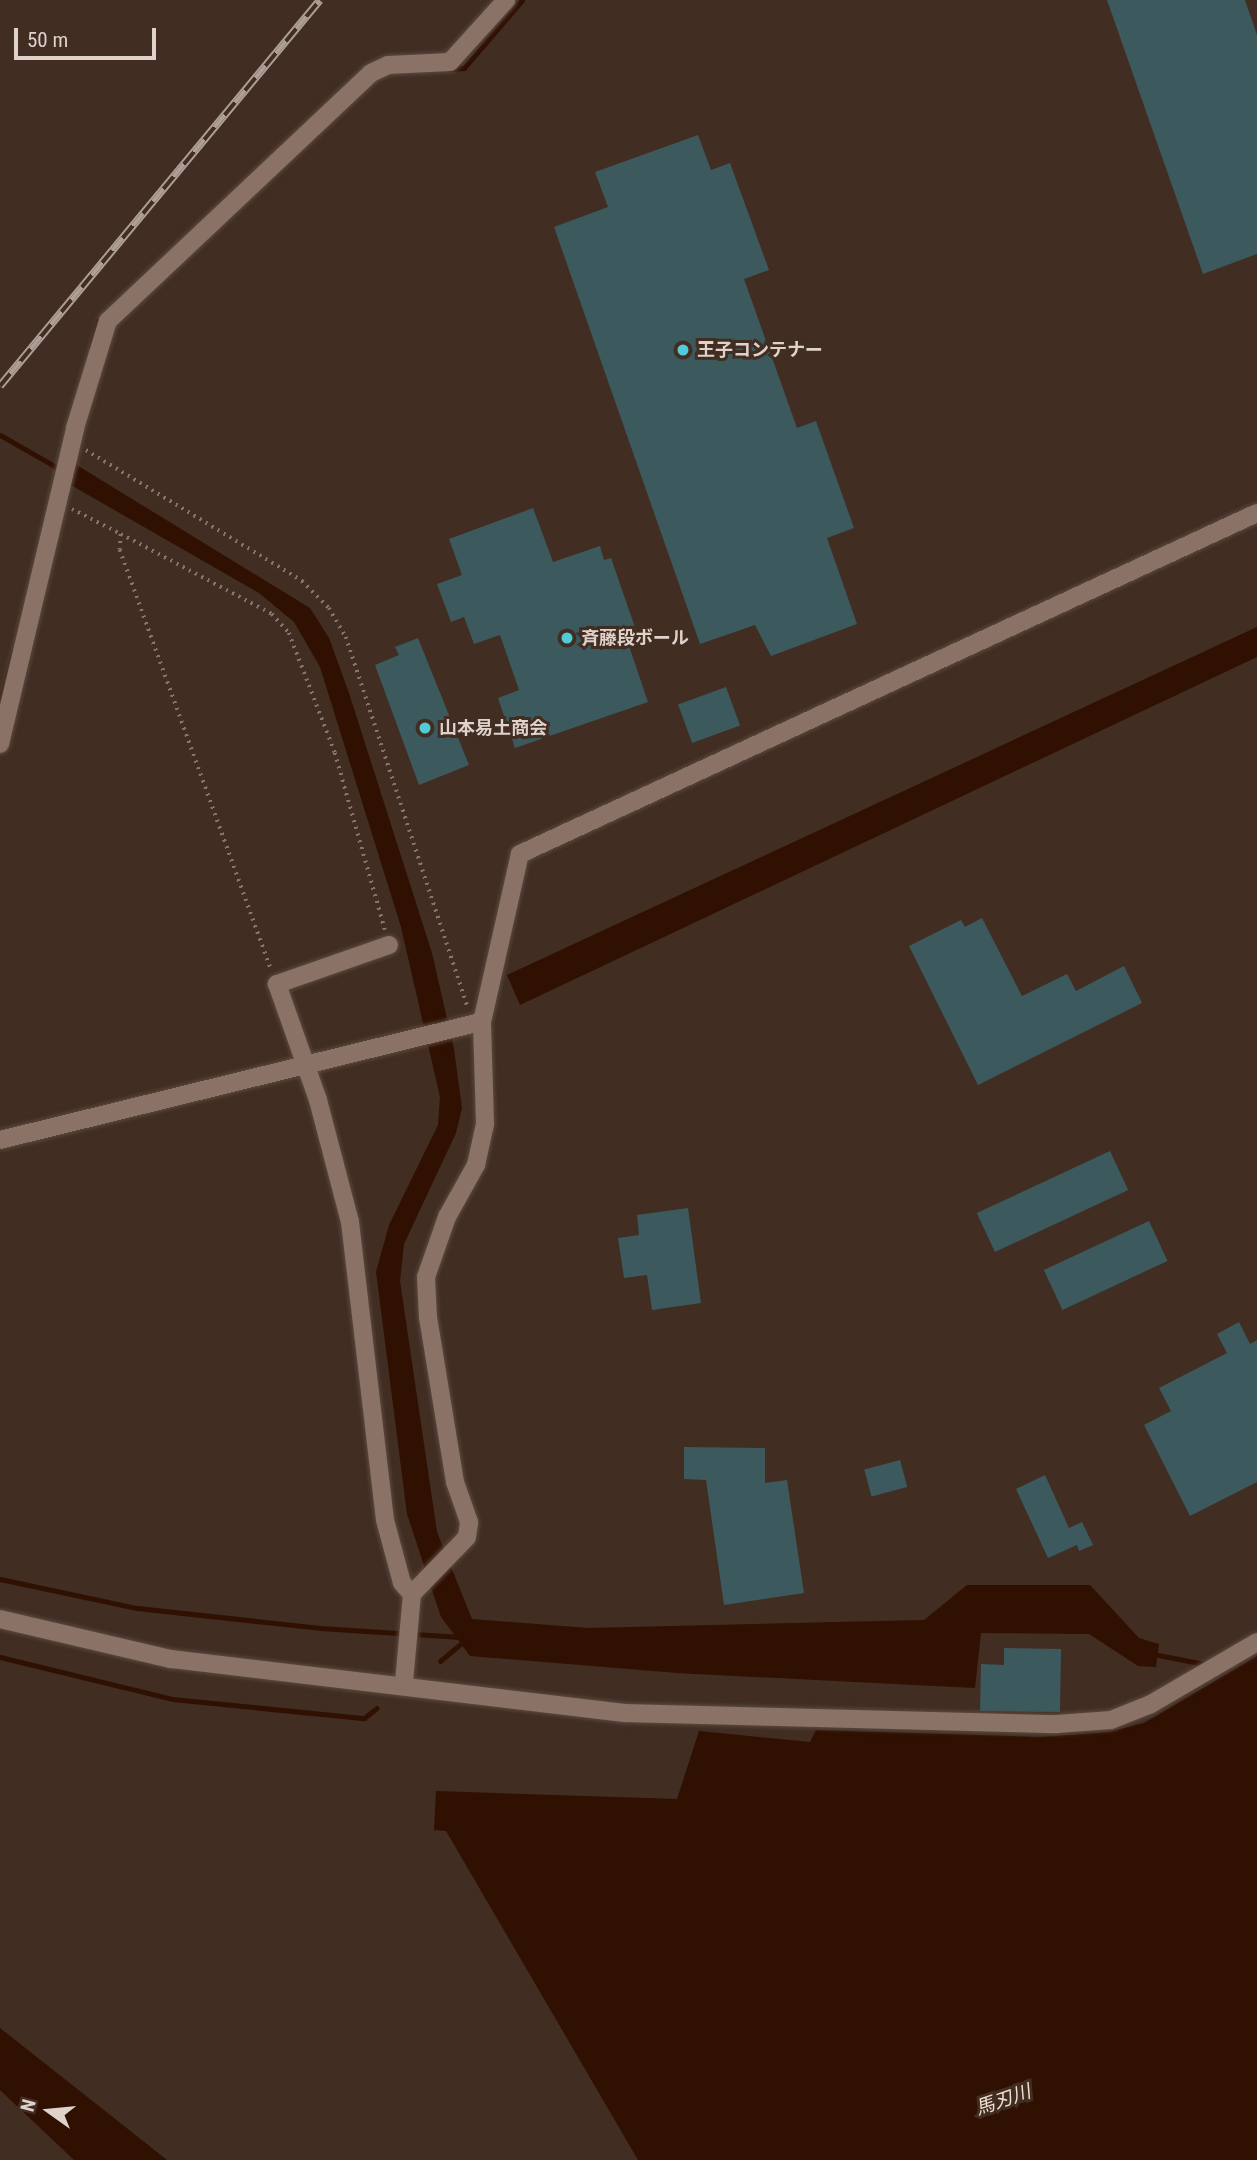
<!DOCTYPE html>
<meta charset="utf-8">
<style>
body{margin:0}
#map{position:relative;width:1257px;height:2160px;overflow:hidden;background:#412d22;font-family:"Roboto Condensed","Noto Sans JP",sans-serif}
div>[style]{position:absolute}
.water>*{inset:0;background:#301000}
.stream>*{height:5px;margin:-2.5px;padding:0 2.5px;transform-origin:2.5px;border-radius:2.5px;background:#301000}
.building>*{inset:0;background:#3c5a5d;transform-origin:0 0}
.path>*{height:3.5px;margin-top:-1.75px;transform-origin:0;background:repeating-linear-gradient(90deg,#86756b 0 2px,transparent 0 7px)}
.roads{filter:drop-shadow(0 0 2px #5b4a41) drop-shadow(0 0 2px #5b4a41)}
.minor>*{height:18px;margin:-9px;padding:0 9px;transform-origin:9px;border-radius:9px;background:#8a7267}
.rail>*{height:8px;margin-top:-4px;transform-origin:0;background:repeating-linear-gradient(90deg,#412d22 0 16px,#ae9f96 0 32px);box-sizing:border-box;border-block:2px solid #ae9f96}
.dots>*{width:19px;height:19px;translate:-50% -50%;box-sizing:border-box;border:4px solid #412d22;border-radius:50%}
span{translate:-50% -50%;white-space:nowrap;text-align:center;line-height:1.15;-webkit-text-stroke:6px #412d22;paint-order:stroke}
.poi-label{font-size:18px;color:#dfd2cb;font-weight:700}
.left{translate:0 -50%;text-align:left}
.water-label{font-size:19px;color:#f3ded4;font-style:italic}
.north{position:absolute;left:14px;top:2076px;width:70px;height:70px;-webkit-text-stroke:5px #412d22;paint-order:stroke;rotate:285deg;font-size:19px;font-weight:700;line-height:28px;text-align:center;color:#dfd2cb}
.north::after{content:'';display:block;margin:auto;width:24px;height:32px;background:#dfd2cb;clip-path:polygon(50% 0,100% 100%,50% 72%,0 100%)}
.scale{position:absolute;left:14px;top:28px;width:142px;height:32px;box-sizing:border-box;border:4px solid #dfd2cb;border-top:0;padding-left:9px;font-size:21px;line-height:24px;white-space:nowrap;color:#dfd2cb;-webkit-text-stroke:5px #412d22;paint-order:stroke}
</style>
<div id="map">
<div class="water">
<i style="clip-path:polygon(75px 464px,310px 608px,329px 638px,349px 693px,432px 953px,454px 1049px,462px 1108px,456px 1133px,404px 1244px,400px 1281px,437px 1532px,472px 1619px,588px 1628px,924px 1620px,967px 1585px,1090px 1585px,1139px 1638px,1159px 1644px,1156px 1667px,1138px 1666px,1089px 1634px,981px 1633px,975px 1688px,677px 1673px,470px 1656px,441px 1617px,407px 1514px,376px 1272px,389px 1225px,438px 1125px,440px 1097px,401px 927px,320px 667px,294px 622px,259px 593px,69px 484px)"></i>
<i style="clip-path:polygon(1257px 627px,1257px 657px,520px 1005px,507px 975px)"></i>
<i style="clip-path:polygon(1257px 1656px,1257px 2160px,638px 2160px,446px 1831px,434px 1830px,436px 1791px,677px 1799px,699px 1731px,810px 1742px,816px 1730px,1040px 1737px,1108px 1732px,1144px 1723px)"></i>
<i style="clip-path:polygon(0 2028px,114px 2118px,167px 2160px,74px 2160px,0 2090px)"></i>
</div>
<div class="stream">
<i style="left:449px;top:69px;width:15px;rotate:-4deg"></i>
<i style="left:464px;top:68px;width:89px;rotate:-49.5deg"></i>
<i style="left:91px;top:347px;width:27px;rotate:-75deg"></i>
<i style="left:98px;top:321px;width:8px;rotate:-30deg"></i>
<i style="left:0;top:435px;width:73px;rotate:29.7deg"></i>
<i style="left:0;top:703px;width:53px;rotate:-75.7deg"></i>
<i style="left:0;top:1579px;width:140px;rotate:12deg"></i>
<i style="left:137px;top:1608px;width:184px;rotate:6.2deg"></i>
<i style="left:320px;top:1628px;width:141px;rotate:3.7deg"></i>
<i style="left:1158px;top:1655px;width:52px;rotate:11.1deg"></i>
<i style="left:0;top:1657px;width:177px;rotate:13.7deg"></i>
<i style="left:172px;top:1699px;width:193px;rotate:5.7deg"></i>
<i style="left:364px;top:1718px;width:16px;rotate:-38deg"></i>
<i style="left:440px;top:1661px;width:31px;rotate:-40deg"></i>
</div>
<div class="building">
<i style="clip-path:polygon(1107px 0,1245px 0,1257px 35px,1257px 254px,1203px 274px)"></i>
<i style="clip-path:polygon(698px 135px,711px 170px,730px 163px,769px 270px,744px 279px,797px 428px,816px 421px,854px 528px,827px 538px,857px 624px,771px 656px,755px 625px,700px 644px,554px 227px,608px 207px,595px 172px)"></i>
<i style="clip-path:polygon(533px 508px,553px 562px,600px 546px,604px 560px,611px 558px,638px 636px,627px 640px,648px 702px,515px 748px,498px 698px,519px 690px,500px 635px,474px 644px,464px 617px,451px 622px,437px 584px,462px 575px,449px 539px)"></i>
<i style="clip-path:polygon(418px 638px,469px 765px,419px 785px,375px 665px,399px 655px,395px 647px)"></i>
<i style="left:726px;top:687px;width:41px;height:51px;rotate:70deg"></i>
<i style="clip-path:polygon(982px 918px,1022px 996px,1067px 974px,1076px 991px,1124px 966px,1142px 1003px,978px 1085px,909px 946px,961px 920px,965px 927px)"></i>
<i style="left:1110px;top:1151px;width:43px;height:147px;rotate:65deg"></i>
<i style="clip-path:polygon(688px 1208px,701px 1303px,652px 1310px,647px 1275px,624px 1278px,618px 1238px,639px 1235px,637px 1215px)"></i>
<i style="left:1149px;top:1221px;width:44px;height:116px;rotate:65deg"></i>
<i style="clip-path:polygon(1239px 1322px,1250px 1344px,1257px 1340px,1257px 1482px,1190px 1516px,1144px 1425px,1171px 1411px,1159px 1388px,1227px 1353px,1217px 1334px)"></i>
<i style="clip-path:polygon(684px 1447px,765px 1448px,765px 1483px,787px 1480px,804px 1593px,724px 1605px,706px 1480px,684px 1479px)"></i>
<i style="left:900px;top:1460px;width:28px;height:37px;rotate:75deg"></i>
<i style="clip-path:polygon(1045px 1475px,1069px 1528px,1082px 1522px,1093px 1545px,1079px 1551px,1077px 1545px,1048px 1558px,1016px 1489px)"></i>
<i style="clip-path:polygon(1004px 1648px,1061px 1649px,1060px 1712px,980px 1711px,981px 1664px,1004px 1665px)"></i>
</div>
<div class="path">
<i style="left:86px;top:450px;width:253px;rotate:31.2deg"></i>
<i style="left:302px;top:581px;width:38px;rotate:45deg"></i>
<i style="left:329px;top:608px;width:34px;rotate:60deg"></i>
<i style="left:346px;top:637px;width:388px;rotate:71.8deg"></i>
<i style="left:72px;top:509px;width:55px;rotate:27deg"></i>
<i style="left:121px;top:534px;width:16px;rotate:94deg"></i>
<i style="left:120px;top:550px;width:445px;rotate:70.2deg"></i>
<i style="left:121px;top:534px;width:171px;rotate:27.9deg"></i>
<i style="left:272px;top:614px;width:25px;rotate:48deg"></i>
<i style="left:289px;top:633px;width:129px;rotate:69deg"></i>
<i style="left:335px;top:753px;width:184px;rotate:74.2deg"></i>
</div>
<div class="roads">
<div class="minor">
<i style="left:0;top:744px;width:325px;rotate:-76.6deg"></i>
<i style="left:75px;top:428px;width:112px;rotate:-72.9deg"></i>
<i style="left:108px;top:321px;width:361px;rotate:-43.3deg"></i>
<i style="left:371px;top:73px;width:19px;rotate:-25deg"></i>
<i style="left:388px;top:65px;width:62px;rotate:-2.8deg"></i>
<i style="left:450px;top:62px;width:84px;rotate:-47.9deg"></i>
<i style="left:389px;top:945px;width:119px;rotate:160.8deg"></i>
<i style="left:277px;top:984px;width:123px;rotate:70.5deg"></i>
<i style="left:318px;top:1100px;width:126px;rotate:75.3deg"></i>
<i style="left:350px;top:1222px;width:300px;rotate:83.3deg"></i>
<i style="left:385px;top:1520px;width:65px;rotate:74.9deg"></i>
<i style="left:402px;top:1583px;width:15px;rotate:48deg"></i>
<i style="left:0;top:1140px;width:496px;rotate:-13.8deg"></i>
<i style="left:0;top:1619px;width:176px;rotate:13.2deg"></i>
<i style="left:171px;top:1659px;width:456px;rotate:6.8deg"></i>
<i style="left:624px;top:1713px;width:433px;rotate:1.5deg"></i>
<i style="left:1057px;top:1724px;width:54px;rotate:-4.2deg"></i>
<i style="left:1111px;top:1720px;width:43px;rotate:-21.8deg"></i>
<i style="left:1151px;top:1704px;width:123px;rotate:-30.3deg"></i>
<i style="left:404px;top:1682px;width:88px;rotate:-84.8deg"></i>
<i style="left:412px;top:1594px;width:79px;rotate:-46deg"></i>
<i style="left:467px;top:1537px;width:15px;rotate:-82deg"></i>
<i style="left:469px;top:1522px;width:42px;rotate:-109.3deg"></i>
<i style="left:455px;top:1482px;width:166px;rotate:-99.3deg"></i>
<i style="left:428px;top:1318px;width:41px;rotate:-92.8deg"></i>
<i style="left:426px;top:1277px;width:64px;rotate:-70.7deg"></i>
<i style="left:447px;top:1217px;width:60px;rotate:-60.9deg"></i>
<i style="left:476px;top:1165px;width:42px;rotate:-77.6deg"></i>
<i style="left:485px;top:1124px;width:102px;rotate:-91.7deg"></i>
<i style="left:482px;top:1022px;width:172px;rotate:-77.3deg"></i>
<i style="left:520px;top:854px;width:812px;rotate:-24.83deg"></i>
</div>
</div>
<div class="rail">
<i style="left:0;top:386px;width:501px;rotate:-50.34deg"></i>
</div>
<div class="dots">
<i style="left:683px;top:350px;background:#52cbd8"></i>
<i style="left:567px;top:638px;background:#52cbd8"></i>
<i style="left:425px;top:728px;background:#52cbd8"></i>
</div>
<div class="poi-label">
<span class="left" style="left:697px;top:350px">王子コンテナー</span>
<span class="left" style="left:581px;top:638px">斉藤段ボール</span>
<span class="left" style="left:439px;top:728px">山本易土商会</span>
</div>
<div class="water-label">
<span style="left:1003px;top:2100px;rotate:-19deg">馬刃川</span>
</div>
<div class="north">N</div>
<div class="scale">50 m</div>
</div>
